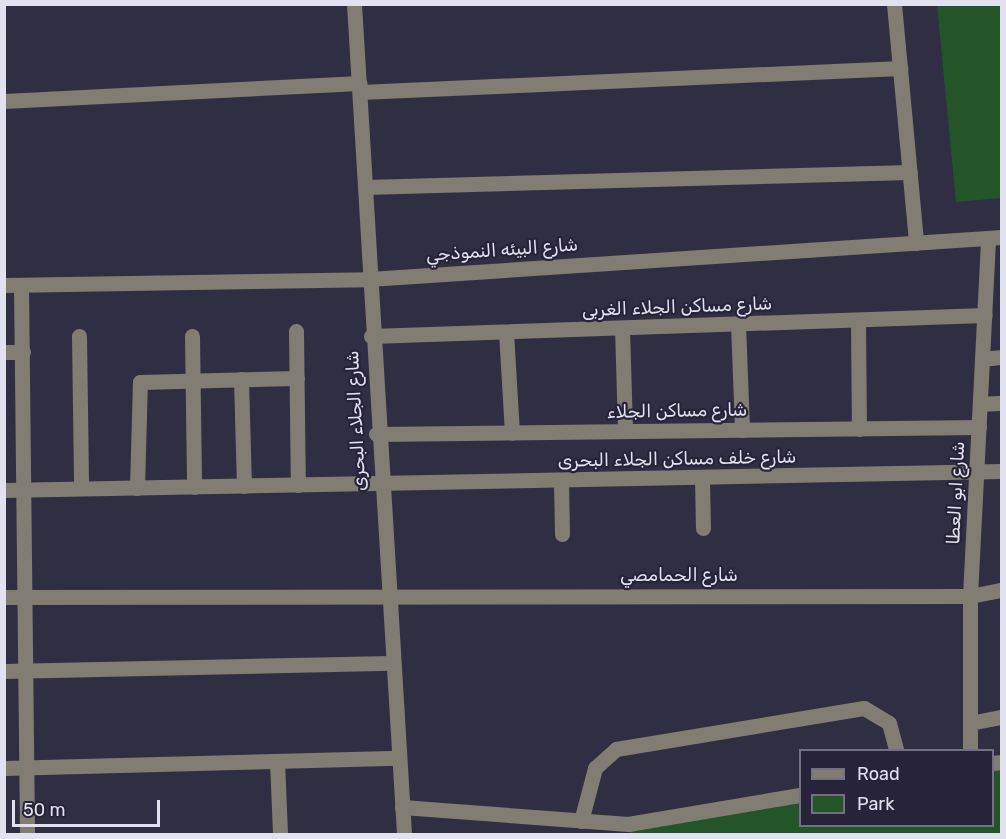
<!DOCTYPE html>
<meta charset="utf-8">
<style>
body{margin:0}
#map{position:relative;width:1006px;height:839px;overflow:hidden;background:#302e43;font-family:Rubik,"Noto Sans Arabic",sans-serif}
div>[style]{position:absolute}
.green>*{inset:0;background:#245529}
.minor>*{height:15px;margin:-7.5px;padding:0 7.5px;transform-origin:7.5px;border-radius:7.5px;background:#817d72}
span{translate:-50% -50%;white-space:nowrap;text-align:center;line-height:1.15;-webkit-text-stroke:4.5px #272439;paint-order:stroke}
.street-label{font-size:18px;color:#e2e1ef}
.frame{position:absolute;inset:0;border:6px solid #e2e1ef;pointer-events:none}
.legend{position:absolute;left:799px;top:749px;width:195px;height:78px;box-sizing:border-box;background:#272439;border:2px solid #727082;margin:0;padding:8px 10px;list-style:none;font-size:18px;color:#e2e1ef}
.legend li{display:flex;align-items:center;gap:12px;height:30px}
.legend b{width:30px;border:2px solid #727082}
.scale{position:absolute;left:12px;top:800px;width:148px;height:27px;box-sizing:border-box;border:3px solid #e2e1ef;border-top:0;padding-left:8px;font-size:18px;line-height:21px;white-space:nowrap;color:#e2e1ef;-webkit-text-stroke:4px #272439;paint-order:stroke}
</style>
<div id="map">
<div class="green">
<i style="clip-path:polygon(937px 5px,1001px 5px,1001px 198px,956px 202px)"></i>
<i style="clip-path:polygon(1001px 761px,1001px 834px,629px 834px,628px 824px,800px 795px,800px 826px,992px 826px,993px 762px)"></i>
</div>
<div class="minor">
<i style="left:354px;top:4px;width:832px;rotate:86.55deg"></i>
<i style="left:894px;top:4px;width:240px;rotate:84.7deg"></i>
<i style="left:360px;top:92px;width:541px;rotate:-2.54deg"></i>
<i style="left:4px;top:101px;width:356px;rotate:-2.9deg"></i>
<i style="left:365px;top:187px;width:545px;rotate:-1.58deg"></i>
<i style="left:4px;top:285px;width:365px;rotate:-0.9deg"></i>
<i style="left:369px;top:279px;width:634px;rotate:-3.8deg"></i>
<i style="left:21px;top:285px;width:549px;rotate:89.37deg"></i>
<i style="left:858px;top:320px;width:109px;rotate:89.5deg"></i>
<i style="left:738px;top:324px;width:106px;rotate:87.8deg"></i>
<i style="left:622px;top:328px;width:103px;rotate:88.3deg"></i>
<i style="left:296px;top:331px;width:154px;rotate:89.3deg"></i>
<i style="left:506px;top:332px;width:101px;rotate:86.6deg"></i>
<i style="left:79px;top:336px;width:152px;rotate:89.2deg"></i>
<i style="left:192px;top:336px;width:151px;rotate:89.2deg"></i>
<i style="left:371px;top:336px;width:614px;rotate:-1.96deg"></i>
<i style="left:4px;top:352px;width:19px"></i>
<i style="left:982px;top:359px;width:20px;rotate:-6deg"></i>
<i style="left:241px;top:379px;width:107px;rotate:88.4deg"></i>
<i style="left:980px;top:404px;width:22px;rotate:-3deg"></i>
<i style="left:376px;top:434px;width:603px;rotate:-0.67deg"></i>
<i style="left:702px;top:478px;width:50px;rotate:88.9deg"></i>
<i style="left:561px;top:481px;width:53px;rotate:88.9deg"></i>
<i style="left:137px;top:488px;width:106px;rotate:-88.4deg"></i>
<i style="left:140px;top:382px;width:157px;rotate:-1.5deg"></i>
<i style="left:4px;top:490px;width:998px;rotate:-1.09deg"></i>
<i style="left:4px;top:597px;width:966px;rotate:-0.06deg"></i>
<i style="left:970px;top:596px;width:33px;rotate:-11deg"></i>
<i style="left:4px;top:671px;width:388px;rotate:-1.2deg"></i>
<i style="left:970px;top:723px;width:33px;rotate:-11deg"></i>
<i style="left:970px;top:750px;width:154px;rotate:-90deg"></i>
<i style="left:970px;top:596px;width:358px;rotate:-87.1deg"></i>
<i style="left:277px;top:761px;width:73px;rotate:87.6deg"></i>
<i style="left:992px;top:763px;width:10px;rotate:-6deg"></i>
<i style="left:4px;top:768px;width:395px;rotate:-1.5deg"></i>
<i style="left:402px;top:807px;width:227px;rotate:4.3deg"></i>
<i style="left:628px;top:824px;width:174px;rotate:-9.6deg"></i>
<i style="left:581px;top:821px;width:55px;rotate:-75.2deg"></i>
<i style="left:595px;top:768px;width:28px;rotate:-42deg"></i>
<i style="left:616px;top:749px;width:251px;rotate:-9.4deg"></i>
<i style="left:864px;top:708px;width:29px;rotate:31deg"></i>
<i style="left:889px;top:723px;width:28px;rotate:75deg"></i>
</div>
<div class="street-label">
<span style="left:502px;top:250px;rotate:-4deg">شارع البيئه النموذجي</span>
<span style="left:677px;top:307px;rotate:-2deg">شارع مساكن الجلاء الغربى</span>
<span style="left:677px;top:411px;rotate:-1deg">شارع مساكن الجلاء</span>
<span style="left:356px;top:421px;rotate:-93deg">شارع الجلاء البحرى</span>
<span style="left:677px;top:459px;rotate:-1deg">شارع خلف مساكن الجلاء البحرى</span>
<span style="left:956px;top:493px;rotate:-87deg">شارع ابو العطا</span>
<span style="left:679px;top:575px">شارع الحمامصي</span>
</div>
<div class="frame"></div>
<ul class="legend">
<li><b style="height:8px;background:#817d72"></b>Road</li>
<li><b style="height:16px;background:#245529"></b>Park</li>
</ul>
<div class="scale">50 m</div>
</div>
